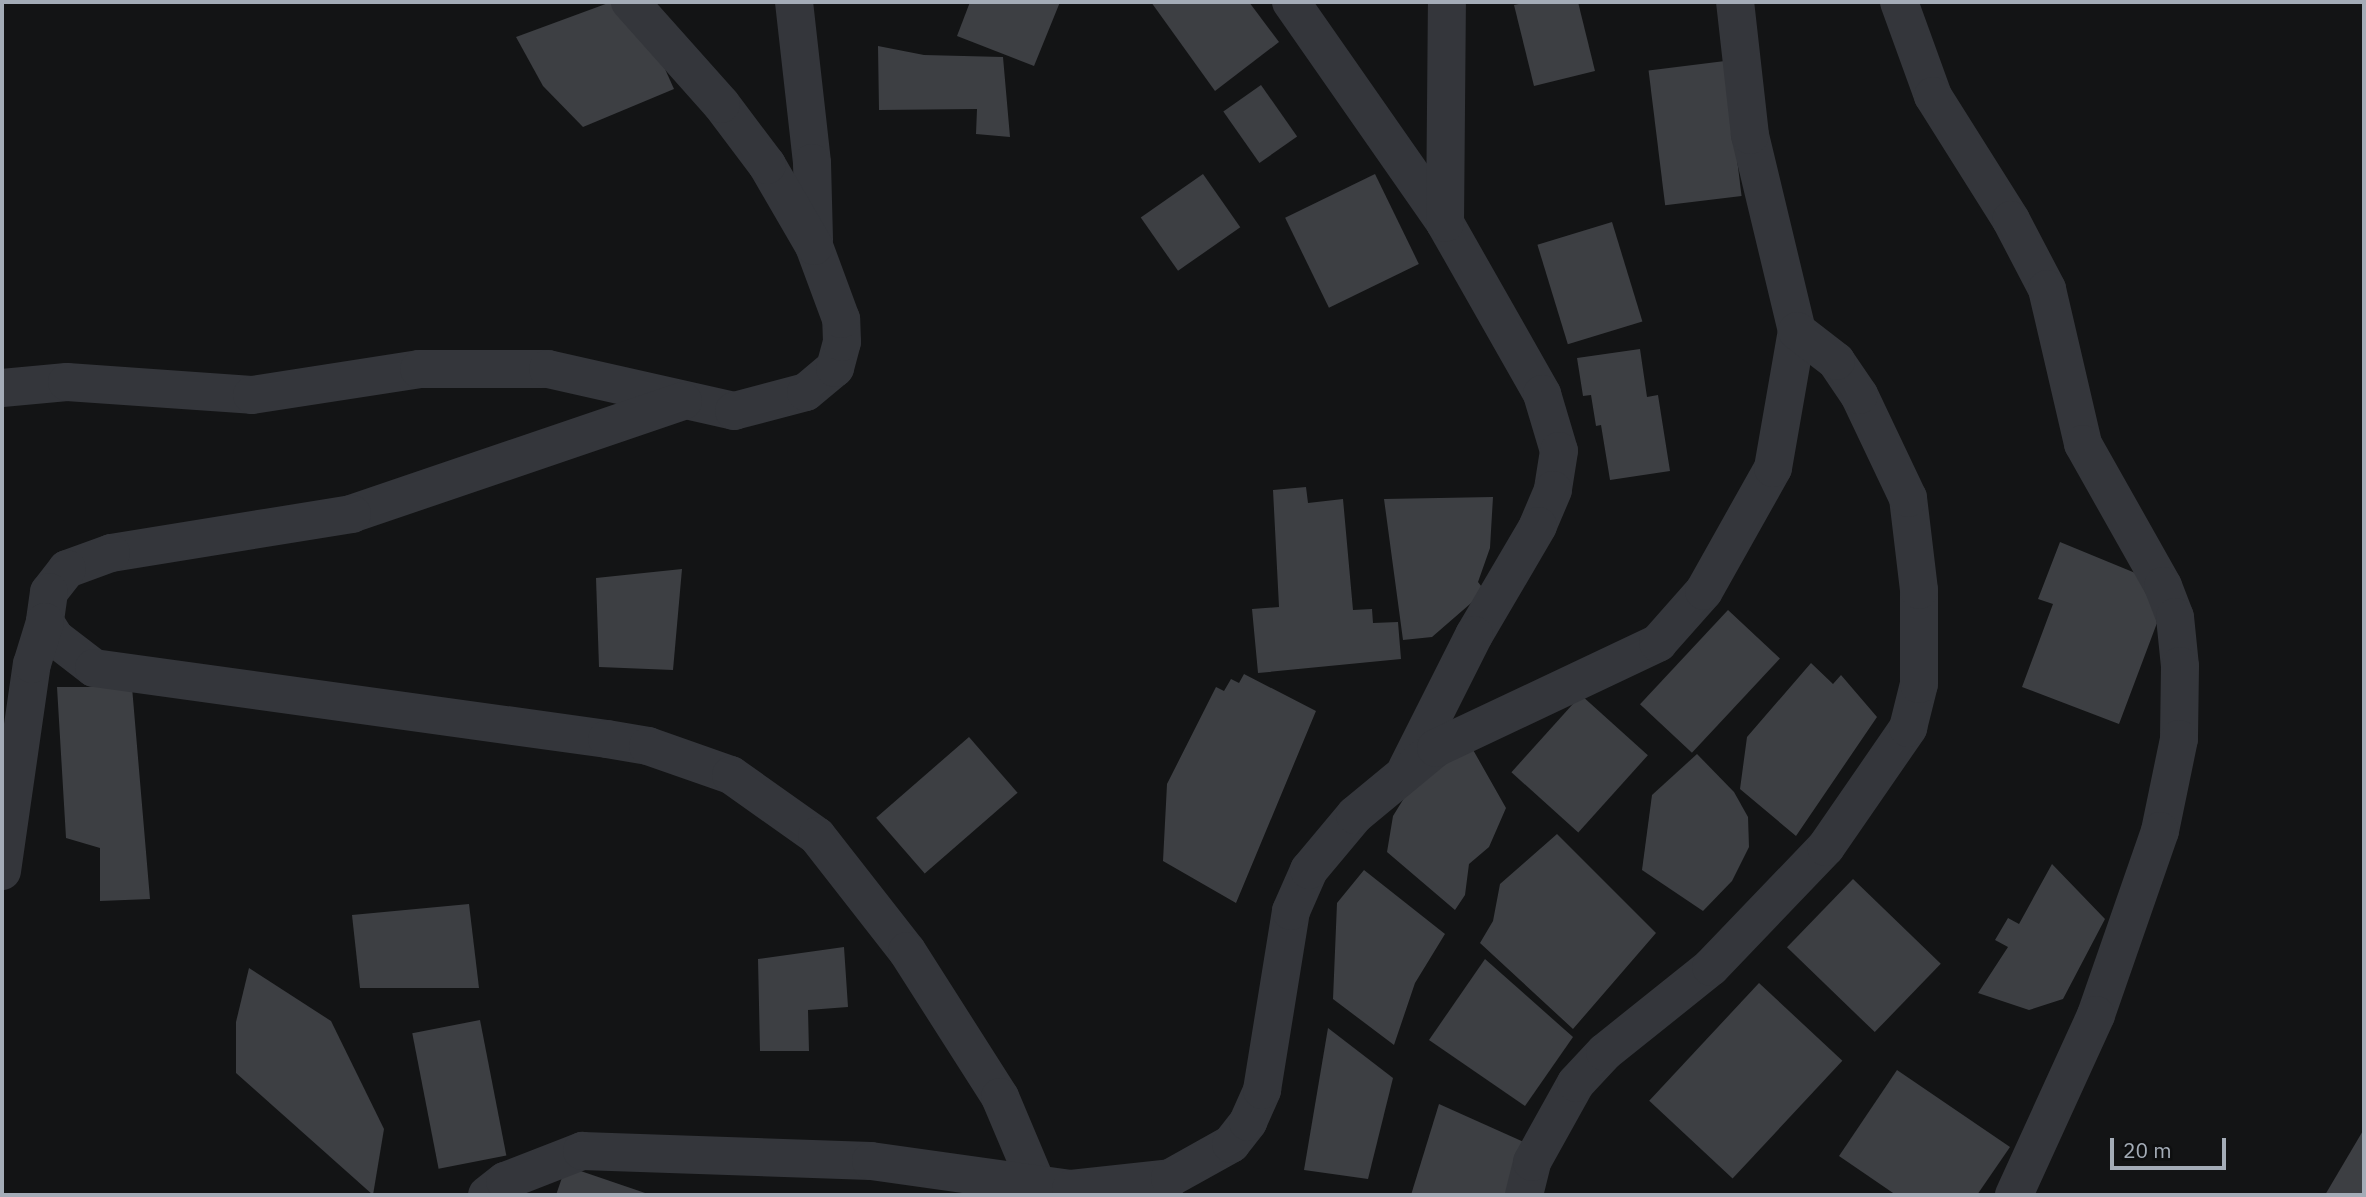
<!DOCTYPE html>
<style>
body{margin:0}
#map{position:relative;width:2366px;height:1197px;overflow:hidden;background:#131415;font-family:"IBM Plex Sans",sans-serif}
div>[style]{position:absolute}
.building>*{inset:0;background:#3d3f43;transform-origin:0 0}
.minor>*{height:38px;margin:-19px;padding:0 19px;transform-origin:19px;border-radius:19px;background:#34363b}
span{translate:-50% -50%;white-space:nowrap;text-align:center;line-height:1.15;-webkit-text-stroke:5px #0e0f10;paint-order:stroke}
.frame{position:absolute;inset:0;border:4px solid #a4acb7;pointer-events:none}
.scale{position:absolute;left:2110px;top:1138px;width:116px;height:32px;box-sizing:border-box;border:4px solid #a4acb7;border-top:0;padding-left:9px;font-size:21px;line-height:24px;white-space:nowrap;color:#a4acb7;-webkit-text-stroke:5px #0e0f10;paint-order:stroke}
</style>
<div id="map">
<div class="building">
<i style="clip-path:polygon(611px 2px,621px 2px,652px 40px,674px 89px,583px 127px,543px 86px,516px 37px)"></i>
<i style="clip-path:polygon(970px 2px,1060px 2px,1034px 66px,957px 36px)"></i>
<i style="clip-path:polygon(1151px 2px,1249px 2px,1279px 42px,1215px 91px)"></i>
<i style="clip-path:polygon(1529px 2px,1578px 2px,1595px 71px,1534px 86px,1514px 5px)"></i>
<i style="clip-path:polygon(878px 46px,924px 55px,1003px 57px,1010px 137px,976px 134px,977px 109px,879px 110px)"></i>
<i style="left:1725px;top:61px;width:136px;height:77px;rotate:83deg"></i>
<i style="left:1261px;top:85px;width:63px;height:46px;rotate:55deg"></i>
<i style="left:1203px;top:174px;width:65px;height:76px;rotate:55deg"></i>
<i style="left:1375px;top:174px;width:100px;height:100px;rotate:64deg"></i>
<i style="left:1612px;top:222px;width:104px;height:78px;rotate:73deg"></i>
<i style="clip-path:polygon(1640px 349px,1647px 397px,1658px 395px,1670px 471px,1610px 480px,1601px 425px,1596px 426px,1591px 395px,1583px 396px,1577px 358px)"></i>
<i style="clip-path:polygon(1306px 487px,1308px 503px,1343px 499px,1353px 610px,1372px 609px,1373px 623px,1398px 622px,1401px 659px,1258px 673px,1252px 609px,1279px 607px,1273px 490px)"></i>
<i style="clip-path:polygon(1493px 497px,1490px 548px,1478px 582px,1485px 591px,1432px 637px,1403px 640px,1384px 499px)"></i>
<i style="clip-path:polygon(2060px 542px,2145px 577px,2157px 623px,2119px 724px,2022px 687px,2053px 604px,2038px 599px)"></i>
<i style="clip-path:polygon(682px 569px,673px 670px,599px 667px,596px 578px)"></i>
<i style="left:1728px;top:610px;width:71px;height:129px;rotate:43deg"></i>
<i style="clip-path:polygon(1811px 663px,1833px 684px,1841px 675px,1877px 717px,1796px 836px,1740px 789px,1747px 737px)"></i>
<i style="clip-path:polygon(1244px 674px,1316px 711px,1236px 903px,1163px 861px,1167px 784px,1216px 687px,1224px 691px,1231px 679px,1239px 683px)"></i>
<i style="clip-path:polygon(57px 687px,132px 687px,150px 899px,100px 901px,100px 848px,66px 838px)"></i>
<i style="left:1581px;top:695px;width:90px;height:104px;rotate:42deg"></i>
<i style="left:969px;top:737px;width:74px;height:123px;rotate:49deg"></i>
<i style="clip-path:polygon(1472px 748px,1506px 808px,1489px 847px,1469px 864px,1465px 895px,1455px 910px,1387px 852px,1393px 816px,1414px 782px)"></i>
<i style="clip-path:polygon(1697px 754px,1734px 792px,1748px 817px,1749px 847px,1732px 881px,1703px 911px,1642px 870px,1652px 795px)"></i>
<i style="clip-path:polygon(1557px 834px,1656px 933px,1573px 1029px,1480px 943px,1493px 921px,1500px 884px)"></i>
<i style="clip-path:polygon(2052px 864px,2105px 919px,2063px 999px,2029px 1010px,1978px 993px,2008px 947px,1995px 940px,2008px 918px,2019px 924px)"></i>
<i style="clip-path:polygon(1364px 870px,1445px 934px,1415px 983px,1394px 1045px,1333px 999px,1337px 903px)"></i>
<i style="left:1853px;top:879px;width:122px;height:95px;rotate:44deg"></i>
<i style="clip-path:polygon(469px 904px,479px 988px,360px 988px,352px 915px)"></i>
<i style="clip-path:polygon(844px 947px,848px 1007px,808px 1010px,809px 1051px,760px 1051px,758px 959px)"></i>
<i style="clip-path:polygon(1485px 959px,1573px 1037px,1525px 1106px,1429px 1040px)"></i>
<i style="clip-path:polygon(249px 968px,331px 1021px,384px 1129px,373px 1195px,236px 1073px,236px 1022px)"></i>
<i style="left:1759px;top:983px;width:114px;height:161px;rotate:43deg"></i>
<i style="left:480px;top:1020px;width:138px;height:69px;rotate:79deg"></i>
<i style="clip-path:polygon(1328px 1028px,1393px 1078px,1368px 1179px,1304px 1170px)"></i>
<i style="clip-path:polygon(1897px 1070px,2010px 1147px,1977px 1195px,1896px 1195px,1839px 1156px)"></i>
<i style="clip-path:polygon(1439px 1104px,1526px 1143px,1511px 1195px,1411px 1195px)"></i>
<i style="clip-path:polygon(2364px 1129px,2364px 1195px,2325px 1195px)"></i>
<i style="clip-path:polygon(566px 1166px,651px 1195px,556px 1195px)"></i>
</div>
<div class="minor">
<i style="left:794px;top:2px;width:162px;rotate:83.6deg"></i>
<i style="left:812px;top:163px;width:77px;rotate:88.5deg"></i>
<i style="left:1291px;top:2px;width:269px;rotate:55.1deg"></i>
<i style="left:1445px;top:223px;width:197px;rotate:60.4deg"></i>
<i style="left:1542px;top:394px;width:59px;rotate:73.4deg"></i>
<i style="left:1559px;top:451px;width:39px;rotate:99deg"></i>
<i style="left:1553px;top:490px;width:39px;rotate:113deg"></i>
<i style="left:1538px;top:526px;width:126px;rotate:120.4deg"></i>
<i style="left:1474px;top:635px;width:149px;rotate:116.7deg"></i>
<i style="left:1899px;top:2px;width:100px;rotate:70.1deg"></i>
<i style="left:1933px;top:96px;width:146px;rotate:57.8deg"></i>
<i style="left:2011px;top:220px;width:78px;rotate:62.4deg"></i>
<i style="left:2047px;top:289px;width:159px;rotate:76.9deg"></i>
<i style="left:2083px;top:444px;width:163px;rotate:60.6deg"></i>
<i style="left:2163px;top:586px;width:33px;rotate:69deg"></i>
<i style="left:2175px;top:617px;width:49px;rotate:84.2deg"></i>
<i style="left:2180px;top:666px;width:73px;rotate:90.8deg"></i>
<i style="left:2179px;top:739px;width:94px;rotate:101.7deg"></i>
<i style="left:2160px;top:831px;width:195px;rotate:109.2deg"></i>
<i style="left:2096px;top:1015px;width:198px;rotate:114.5deg"></i>
<i style="left:1445px;top:223px;width:221px;rotate:-89.5deg"></i>
<i style="left:2px;top:388px;width:65px;rotate:-5.3deg"></i>
<i style="left:67px;top:382px;width:185px;rotate:4deg"></i>
<i style="left:252px;top:395px;width:169px;rotate:-8.8deg"></i>
<i style="left:419px;top:369px;width:129px"></i>
<i style="left:548px;top:369px;width:191px;rotate:12.7deg"></i>
<i style="left:734px;top:411px;width:74px;rotate:-14.8deg"></i>
<i style="left:806px;top:392px;width:38px;rotate:-40deg"></i>
<i style="left:835px;top:368px;width:27px;rotate:-75deg"></i>
<i style="left:842px;top:342px;width:23px;rotate:-92deg"></i>
<i style="left:841px;top:319px;width:78px;rotate:-110.3deg"></i>
<i style="left:814px;top:246px;width:94px;rotate:-120.1deg"></i>
<i style="left:767px;top:165px;width:76px;rotate:-127deg"></i>
<i style="left:721px;top:104px;width:137px;rotate:-131.7deg"></i>
<i style="left:683px;top:401px;width:350px;rotate:161.2deg"></i>
<i style="left:352px;top:514px;width:244px;rotate:170.8deg"></i>
<i style="left:111px;top:553px;width:47px;rotate:160deg"></i>
<i style="left:67px;top:569px;width:29px;rotate:128deg"></i>
<i style="left:49px;top:592px;width:30px;rotate:98deg"></i>
<i style="left:45px;top:622px;width:19px;rotate:58deg"></i>
<i style="left:55px;top:638px;width:49px;rotate:37.6deg"></i>
<i style="left:94px;top:668px;width:518px;rotate:7.88deg"></i>
<i style="left:607px;top:739px;width:42px;rotate:9.7deg"></i>
<i style="left:648px;top:746px;width:88px;rotate:19.3deg"></i>
<i style="left:731px;top:775px;width:105px;rotate:35.3deg"></i>
<i style="left:817px;top:836px;width:146px;rotate:52deg"></i>
<i style="left:907px;top:951px;width:173px;rotate:57.5deg"></i>
<i style="left:1000px;top:1097px;width:98px;rotate:67.1deg"></i>
<i style="left:2px;top:871px;width:209px;rotate:-81.8deg"></i>
<i style="left:32px;top:664px;width:44px;rotate:-72.8deg"></i>
<i style="left:487px;top:1195px;width:23px;rotate:-38deg"></i>
<i style="left:505px;top:1181px;width:83px;rotate:-21.3deg"></i>
<i style="left:582px;top:1151px;width:289px;rotate:2deg"></i>
<i style="left:871px;top:1161px;width:202px;rotate:8deg"></i>
<i style="left:1071px;top:1189px;width:100px;rotate:-6.3deg"></i>
<i style="left:1170px;top:1178px;width:70px;rotate:-29.1deg"></i>
<i style="left:1231px;top:1144px;width:28px;rotate:-52deg"></i>
<i style="left:1248px;top:1122px;width:35px;rotate:-66deg"></i>
<i style="left:1262px;top:1090px;width:181px;rotate:-80.8deg"></i>
<i style="left:1291px;top:911px;width:45px;rotate:-66.3deg"></i>
<i style="left:1309px;top:870px;width:72px;rotate:-50.1deg"></i>
<i style="left:1355px;top:815px;width:105px;rotate:-39.6deg"></i>
<i style="left:1436px;top:748px;width:246px;rotate:-25.3deg"></i>
<i style="left:1658px;top:643px;width:69px;rotate:-48.5deg"></i>
<i style="left:1704px;top:591px;width:141px;rotate:-60.7deg"></i>
<i style="left:1773px;top:468px;width:139px;rotate:-80.1deg"></i>
<i style="left:1797px;top:331px;width:202px;rotate:-103.5deg"></i>
<i style="left:1750px;top:135px;width:134px;rotate:-96.4deg"></i>
<i style="left:1524px;top:1195px;width:34px;rotate:-76deg"></i>
<i style="left:1532px;top:1162px;width:90px;rotate:-60.9deg"></i>
<i style="left:1576px;top:1083px;width:42px;rotate:-46.9deg"></i>
<i style="left:1605px;top:1052px;width:136px;rotate:-38.7deg"></i>
<i style="left:1711px;top:967px;width:166px;rotate:-46.2deg"></i>
<i style="left:1826px;top:847px;width:145px;rotate:-55.4deg"></i>
<i style="left:1908px;top:728px;width:45px;rotate:-76deg"></i>
<i style="left:1919px;top:684px;width:94px;rotate:-90deg"></i>
<i style="left:1919px;top:590px;width:93px;rotate:-96.8deg"></i>
<i style="left:1908px;top:498px;width:114px;rotate:-115.4deg"></i>
<i style="left:1859px;top:395px;width:41px;rotate:-124.1deg"></i>
<i style="left:1836px;top:361px;width:49px;rotate:-142.4deg"></i>
</div>
<div class="frame"></div>
<div class="scale">20 m</div>
</div>
